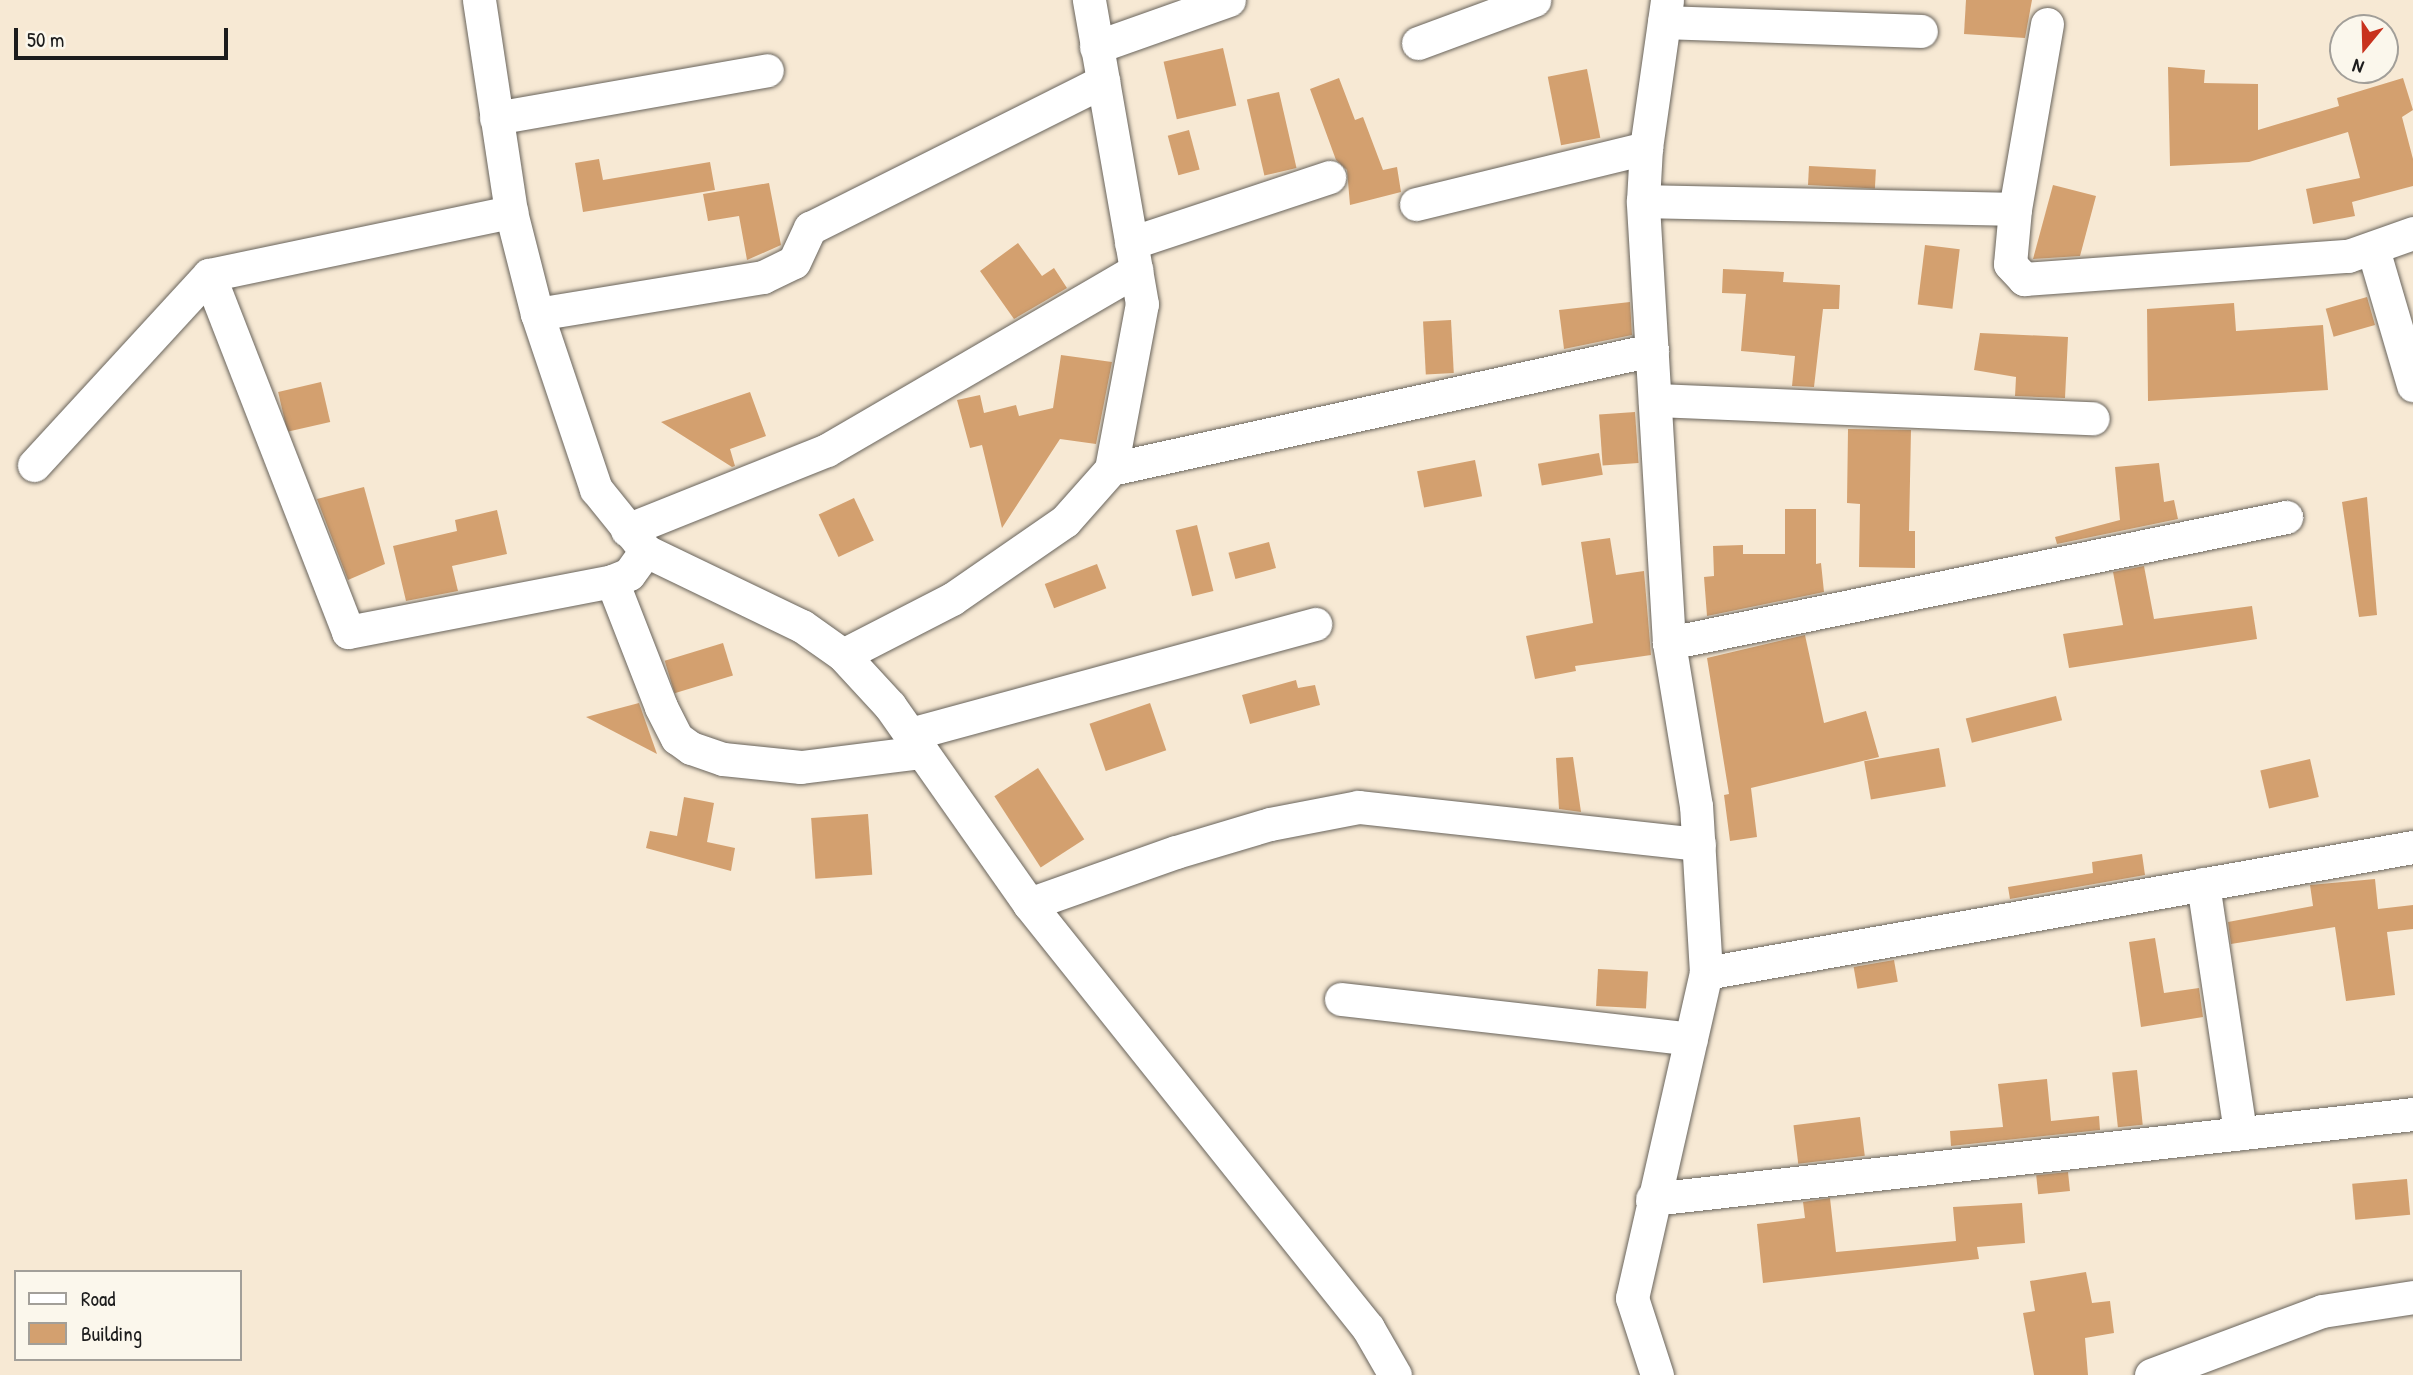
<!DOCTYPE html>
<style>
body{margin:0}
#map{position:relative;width:2413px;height:1375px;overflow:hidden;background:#f7e9d4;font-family:"Patrick Hand",sans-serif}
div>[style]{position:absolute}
.building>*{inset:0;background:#d3a06f;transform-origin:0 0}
.roads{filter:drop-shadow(0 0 2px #69645c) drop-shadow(0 0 2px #69645c)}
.minor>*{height:33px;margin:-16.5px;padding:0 16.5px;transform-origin:16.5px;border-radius:16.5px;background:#fff}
span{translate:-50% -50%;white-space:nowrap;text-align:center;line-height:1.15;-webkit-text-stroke:5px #fbf7ec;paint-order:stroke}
.legend{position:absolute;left:14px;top:1270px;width:228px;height:91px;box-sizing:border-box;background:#fbf7ec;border:2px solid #a29f99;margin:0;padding:9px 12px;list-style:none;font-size:21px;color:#1c1c1c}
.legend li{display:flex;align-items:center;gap:14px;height:35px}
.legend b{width:35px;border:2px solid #a29f99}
.north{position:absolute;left:2329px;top:14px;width:70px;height:70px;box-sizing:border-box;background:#fbf7ec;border:2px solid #a29f99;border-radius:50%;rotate:199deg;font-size:19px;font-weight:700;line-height:28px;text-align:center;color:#1c1c1c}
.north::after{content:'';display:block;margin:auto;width:24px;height:32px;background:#c8321e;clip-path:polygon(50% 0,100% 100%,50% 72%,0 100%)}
.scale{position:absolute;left:14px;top:28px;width:214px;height:32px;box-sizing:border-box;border:4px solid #1c1c1c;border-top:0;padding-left:9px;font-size:21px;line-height:24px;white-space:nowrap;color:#1c1c1c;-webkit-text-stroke:5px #fbf7ec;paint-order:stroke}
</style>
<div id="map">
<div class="building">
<i style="clip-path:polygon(1966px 0,2032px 0,2025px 38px,1964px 34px)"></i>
<i style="left:1223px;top:48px;width:59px;height:61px;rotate:77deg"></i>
<i style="clip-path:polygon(2168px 67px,2205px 70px,2204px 83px,2258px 84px,2258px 130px,2339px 106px,2337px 98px,2403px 78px,2413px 110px,2402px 117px,2413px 159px,2413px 186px,2352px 202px,2355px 216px,2313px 224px,2306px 189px,2360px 178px,2348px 132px,2249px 162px,2170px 166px)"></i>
<i style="left:1587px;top:69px;width:70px;height:40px;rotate:79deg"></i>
<i style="clip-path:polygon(1339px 78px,1355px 120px,1363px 117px,1383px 170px,1397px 167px,1401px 192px,1350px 205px,1347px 170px,1336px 160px,1310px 89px)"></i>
<i style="left:1279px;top:92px;width:78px;height:33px;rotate:77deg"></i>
<i style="left:1189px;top:130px;width:41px;height:22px;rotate:75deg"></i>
<i style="clip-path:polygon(599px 159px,603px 180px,710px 162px,715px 190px,583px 212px,575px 163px)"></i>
<i style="left:1809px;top:166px;width:67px;height:19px;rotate:3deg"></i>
<i style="clip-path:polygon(769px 183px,781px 245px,747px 260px,739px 216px,708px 221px,703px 194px)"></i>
<i style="clip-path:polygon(2053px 185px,2096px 196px,2080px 256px,2033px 259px)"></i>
<i style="clip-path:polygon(1018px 243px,1042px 276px,1054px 268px,1067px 288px,1014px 319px,980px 271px)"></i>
<i style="left:1925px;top:245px;width:35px;height:60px;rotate:7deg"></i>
<i style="clip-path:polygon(1723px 269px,1784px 272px,1783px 282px,1840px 285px,1839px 309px,1823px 309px,1814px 387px,1792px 386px,1795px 356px,1741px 351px,1746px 294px,1722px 293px)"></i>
<i style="left:2367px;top:297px;width:29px;height:43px;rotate:74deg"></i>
<i style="clip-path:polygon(1630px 302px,1632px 335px,1564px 349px,1559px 310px)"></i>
<i style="clip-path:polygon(2234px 303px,2236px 331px,2323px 325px,2328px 390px,2148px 401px,2147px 309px)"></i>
<i style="left:1451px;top:320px;width:53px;height:28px;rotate:87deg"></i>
<i style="clip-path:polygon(1980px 333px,2068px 337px,2065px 398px,2015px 396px,2016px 377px,1974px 370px)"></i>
<i style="clip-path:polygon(1061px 355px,1112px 362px,1096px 444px,1060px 439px,1002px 528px,982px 445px,970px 448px,957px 400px,980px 395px,984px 413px,1016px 405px,1019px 416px,1053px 408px)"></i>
<i style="left:321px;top:382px;width:41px;height:44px;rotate:77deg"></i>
<i style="clip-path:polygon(750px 392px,766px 436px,730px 449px,735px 466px,732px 467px,661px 422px)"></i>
<i style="left:1635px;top:412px;width:51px;height:36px;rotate:86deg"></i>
<i style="clip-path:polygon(1848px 429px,1911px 430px,1909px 531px,1915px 531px,1915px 568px,1859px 567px,1860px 504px,1847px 503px)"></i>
<i style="left:1599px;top:453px;width:22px;height:62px;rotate:80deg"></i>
<i style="left:1475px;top:460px;width:37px;height:59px;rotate:79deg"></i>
<i style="clip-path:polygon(2159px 463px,2164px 502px,2174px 500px,2178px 519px,2057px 544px,2055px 537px,2120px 520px,2115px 467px)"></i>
<i style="clip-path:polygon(364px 487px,385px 564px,348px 580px,317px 499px)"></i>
<i style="clip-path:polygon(2367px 497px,2377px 615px,2359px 617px,2342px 502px)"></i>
<i style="left:854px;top:498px;width:47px;height:39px;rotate:65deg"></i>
<i style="clip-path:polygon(1785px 509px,1816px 509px,1816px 564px,1821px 563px,1824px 592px,1707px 616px,1704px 577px,1714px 576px,1713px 546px,1743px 545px,1743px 554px,1785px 554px)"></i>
<i style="clip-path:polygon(497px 510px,507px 554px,452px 566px,458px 591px,406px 601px,393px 546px,457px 531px,455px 520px)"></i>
<i style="left:1197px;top:525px;width:68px;height:22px;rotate:76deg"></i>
<i style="clip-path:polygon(1610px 538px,1616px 575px,1644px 571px,1651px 655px,1575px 666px,1576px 671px,1535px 679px,1526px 636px,1593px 623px,1581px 542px)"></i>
<i style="left:1269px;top:542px;width:27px;height:42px;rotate:75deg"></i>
<i style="left:1097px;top:564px;width:26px;height:56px;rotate:69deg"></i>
<i style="clip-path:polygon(2144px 566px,2154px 619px,2252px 606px,2257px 639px,2069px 668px,2063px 634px,2123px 625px,2113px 572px)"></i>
<i style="clip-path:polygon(1805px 635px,1824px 723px,1866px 711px,1879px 757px,1751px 788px,1757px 837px,1730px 841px,1724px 795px,1729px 794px,1707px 658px)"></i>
<i style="left:723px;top:643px;width:34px;height:61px;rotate:73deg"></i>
<i style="clip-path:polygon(1296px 680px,1298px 688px,1315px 685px,1320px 705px,1250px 724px,1242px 695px)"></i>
<i style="left:2056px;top:696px;width:25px;height:93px;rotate:76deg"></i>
<i style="clip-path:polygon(639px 703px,657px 754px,586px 717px)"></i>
<i style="left:1150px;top:703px;width:50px;height:64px;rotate:71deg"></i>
<i style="left:1939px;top:748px;width:39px;height:76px;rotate:80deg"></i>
<i style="clip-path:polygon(1573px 757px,1581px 812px,1559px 809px,1556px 758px)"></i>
<i style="left:2310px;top:759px;width:39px;height:51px;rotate:77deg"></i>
<i style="left:1038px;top:768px;width:85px;height:52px;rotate:57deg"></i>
<i style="clip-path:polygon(684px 797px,714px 803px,707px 842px,735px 848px,731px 871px,646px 848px,650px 831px,677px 836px)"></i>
<i style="left:868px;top:814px;width:61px;height:57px;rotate:86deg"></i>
<i style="clip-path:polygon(2142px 854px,2145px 875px,2010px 899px,2008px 887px,2093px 873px,2092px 862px)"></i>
<i style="clip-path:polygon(2375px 879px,2378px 909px,2413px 905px,2413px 929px,2387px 932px,2395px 995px,2346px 1001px,2335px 927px,2231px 944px,2228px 922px,2313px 906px,2310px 885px)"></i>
<i style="clip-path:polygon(2155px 938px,2164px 993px,2199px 988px,2203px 1017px,2141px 1027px,2129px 942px)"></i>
<i style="left:1894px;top:960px;width:22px;height:41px;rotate:80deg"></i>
<i style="left:1598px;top:969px;width:50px;height:37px;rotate:3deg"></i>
<i style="left:2137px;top:1070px;width:55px;height:25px;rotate:84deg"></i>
<i style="clip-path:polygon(2047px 1079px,2051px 1121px,2099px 1116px,2100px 1130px,1951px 1146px,1950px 1131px,2003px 1127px,1998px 1084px)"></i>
<i style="left:1860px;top:1117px;width:39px;height:67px;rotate:83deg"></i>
<i style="left:2068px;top:1172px;width:19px;height:32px;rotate:84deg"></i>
<i style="left:2407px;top:1179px;width:36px;height:55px;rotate:85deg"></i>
<i style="clip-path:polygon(1830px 1198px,1836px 1252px,1956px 1241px,1953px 1207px,2022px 1203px,2025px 1243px,1977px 1247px,1979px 1259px,1763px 1283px,1757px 1224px,1805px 1218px,1803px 1202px)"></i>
<i style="clip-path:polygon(2086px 1272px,2092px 1303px,2110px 1301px,2114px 1333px,2085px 1338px,2088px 1375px,2034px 1375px,2023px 1313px,2035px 1311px,2030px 1281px)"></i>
</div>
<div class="roads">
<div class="minor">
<i style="left:479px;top:0;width:214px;rotate:81.4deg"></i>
<i style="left:511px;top:212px;width:105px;rotate:75.7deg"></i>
<i style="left:537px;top:314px;width:185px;rotate:71.4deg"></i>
<i style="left:596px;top:489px;width:80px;rotate:51.1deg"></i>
<i style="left:646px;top:551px;width:173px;rotate:25.7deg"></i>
<i style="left:802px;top:626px;width:50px;rotate:35.3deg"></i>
<i style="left:843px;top:655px;width:69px;rotate:47.3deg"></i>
<i style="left:890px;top:706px;width:242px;rotate:54.9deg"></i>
<i style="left:1029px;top:904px;width:543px;rotate:51.36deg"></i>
<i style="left:1368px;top:1328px;width:54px;rotate:60.1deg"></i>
<i style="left:1664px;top:22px;width:257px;rotate:2deg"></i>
<i style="left:2047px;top:24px;width:188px;rotate:99.8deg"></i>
<i style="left:2015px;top:209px;width:55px;rotate:95.2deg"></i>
<i style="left:2010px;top:264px;width:21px;rotate:47deg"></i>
<i style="left:2024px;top:279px;width:325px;rotate:-4.1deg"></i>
<i style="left:2348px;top:256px;width:69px;rotate:-19.5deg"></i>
<i style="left:1418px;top:43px;width:124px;rotate:-20.3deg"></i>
<i style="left:1096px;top:47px;width:141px;rotate:-19.5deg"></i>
<i style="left:496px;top:118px;width:275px;rotate:-10deg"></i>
<i style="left:1643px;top:201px;width:372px;rotate:1.2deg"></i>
<i style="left:1416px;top:204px;width:237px;rotate:-13.7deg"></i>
<i style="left:1131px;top:243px;width:209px;rotate:-18.4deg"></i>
<i style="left:2373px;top:249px;width:142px;rotate:73.6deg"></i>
<i style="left:209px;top:275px;width:383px;rotate:68.7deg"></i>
<i style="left:348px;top:632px;width:269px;rotate:-10.9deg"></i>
<i style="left:612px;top:581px;width:18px;rotate:-22deg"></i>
<i style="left:629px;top:574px;width:29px;rotate:-54deg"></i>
<i style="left:537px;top:314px;width:229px;rotate:-9.3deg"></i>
<i style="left:763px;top:277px;width:34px;rotate:-26deg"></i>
<i style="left:794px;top:262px;width:38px;rotate:-65deg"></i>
<i style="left:810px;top:228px;width:328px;rotate:-26.6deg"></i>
<i style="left:1655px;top:400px;width:438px;rotate:2.4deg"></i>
<i style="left:34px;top:465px;width:258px;rotate:-47.4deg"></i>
<i style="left:209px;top:275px;width:309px;rotate:-11.8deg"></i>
<i style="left:1111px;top:469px;width:554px;rotate:-12.41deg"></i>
<i style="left:627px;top:530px;width:215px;rotate:-21.8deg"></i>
<i style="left:827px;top:450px;width:358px;rotate:-30.2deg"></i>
<i style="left:612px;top:581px;width:135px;rotate:68.7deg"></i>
<i style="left:661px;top:707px;width:35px;rotate:63deg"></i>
<i style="left:677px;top:738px;width:17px;rotate:36deg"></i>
<i style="left:691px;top:748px;width:34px;rotate:19deg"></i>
<i style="left:723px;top:759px;width:78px;rotate:5.9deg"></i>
<i style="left:801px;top:767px;width:122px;rotate:-7.1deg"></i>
<i style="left:1669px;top:643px;width:630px;rotate:-11.54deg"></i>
<i style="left:843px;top:655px;width:123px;rotate:-27.2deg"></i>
<i style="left:952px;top:599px;width:137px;rotate:-34.6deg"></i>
<i style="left:1065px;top:521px;width:69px;rotate:-48.5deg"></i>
<i style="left:1111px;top:469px;width:168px;rotate:-79.4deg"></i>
<i style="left:1142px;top:304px;width:309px;rotate:-99.9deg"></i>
<i style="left:910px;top:734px;width:420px;rotate:-15.2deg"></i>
<i style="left:2203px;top:884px;width:252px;rotate:81.5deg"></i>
<i style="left:1029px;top:904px;width:156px;rotate:-19.5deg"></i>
<i style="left:1176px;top:852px;width:98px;rotate:-16.6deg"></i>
<i style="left:1270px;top:824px;width:90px;rotate:-10.9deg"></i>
<i style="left:1358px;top:807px;width:343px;rotate:6.2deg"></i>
<i style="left:1706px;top:973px;width:718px;rotate:-10.11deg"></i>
<i style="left:1341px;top:999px;width:352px;rotate:6.5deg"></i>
<i style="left:1652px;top:1199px;width:766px;rotate:-6.37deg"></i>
<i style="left:1657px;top:1375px;width:81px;rotate:-108deg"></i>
<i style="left:1632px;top:1298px;width:333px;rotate:-77.2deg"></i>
<i style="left:1706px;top:973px;width:167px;rotate:-93.4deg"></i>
<i style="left:1696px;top:806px;width:165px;rotate:-99.4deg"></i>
<i style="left:1669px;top:643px;width:443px;rotate:-93.4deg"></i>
<i style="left:1643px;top:201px;width:53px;rotate:-86.8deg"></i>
<i style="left:1646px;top:148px;width:149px;rotate:-81.9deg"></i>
<i style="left:2151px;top:1375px;width:183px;rotate:-20.5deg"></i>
<i style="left:2322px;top:1311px;width:92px;rotate:-8.7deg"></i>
</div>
</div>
<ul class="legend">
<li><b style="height:9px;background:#fff"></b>Road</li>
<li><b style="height:19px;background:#d3a06f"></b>Building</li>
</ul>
<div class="north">N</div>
<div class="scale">50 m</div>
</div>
